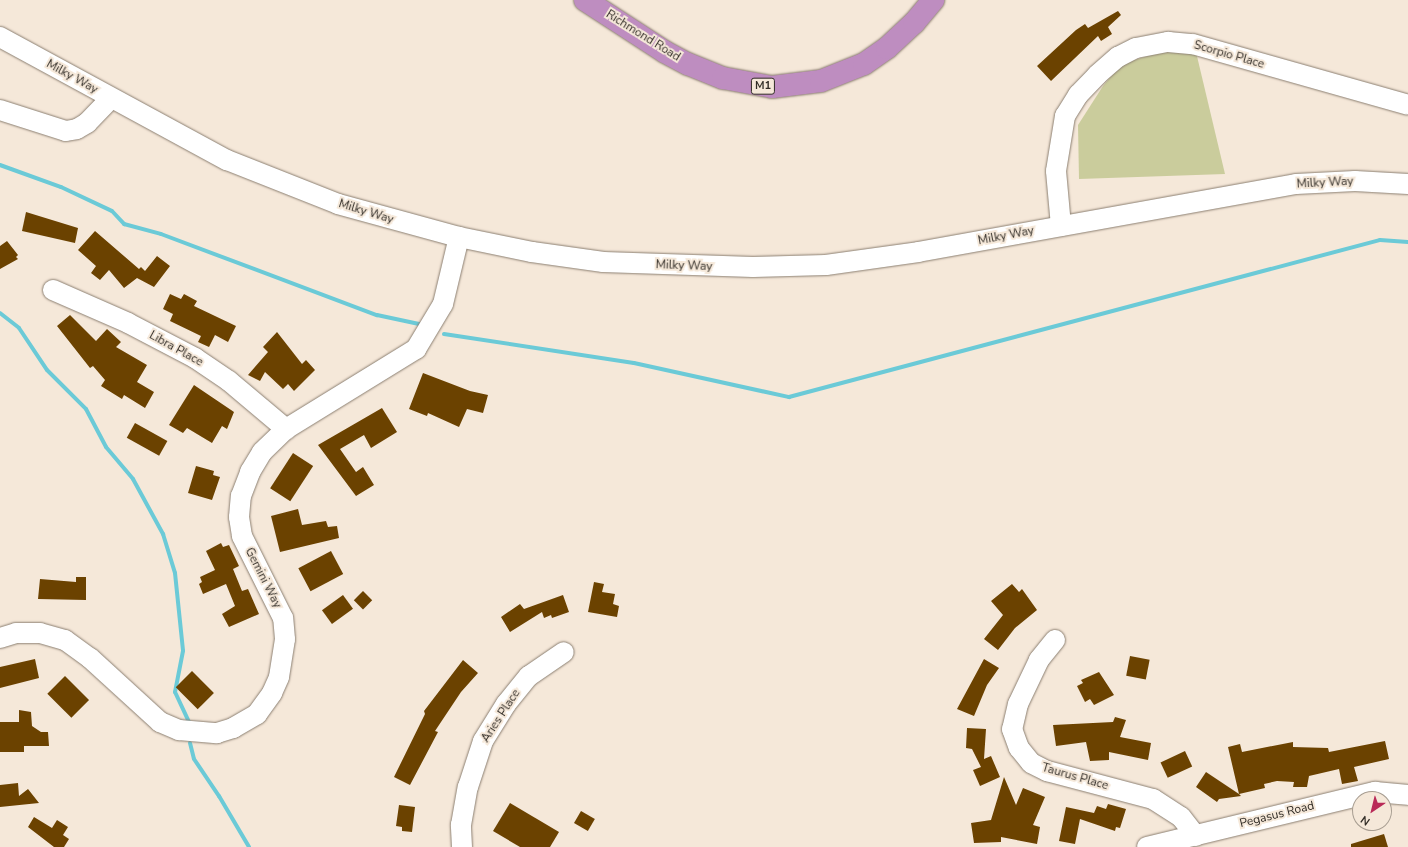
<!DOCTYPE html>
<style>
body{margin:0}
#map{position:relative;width:1408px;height:847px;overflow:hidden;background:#f5e8d9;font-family:"Nunito Sans",sans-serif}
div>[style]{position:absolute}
.green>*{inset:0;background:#cacc9c}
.stream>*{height:4px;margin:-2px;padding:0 2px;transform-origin:2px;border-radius:2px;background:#6bcad7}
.building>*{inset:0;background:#6b4200;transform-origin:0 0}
.roads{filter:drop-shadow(0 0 1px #8b7f71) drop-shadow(0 0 1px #8b7f71)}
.minor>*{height:20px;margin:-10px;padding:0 10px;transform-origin:10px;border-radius:10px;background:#fff}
.highway>*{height:22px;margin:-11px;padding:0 11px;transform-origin:11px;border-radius:11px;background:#be8dc0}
span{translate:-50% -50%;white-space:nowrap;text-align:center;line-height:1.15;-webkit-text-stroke:4px #f5e8d9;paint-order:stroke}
.shield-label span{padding:1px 3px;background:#f5e8d9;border:1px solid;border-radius:3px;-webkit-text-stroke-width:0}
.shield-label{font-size:11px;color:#312c26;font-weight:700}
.street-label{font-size:12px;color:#312c26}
.north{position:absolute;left:1352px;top:791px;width:40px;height:40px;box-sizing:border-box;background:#f5e8d9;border:1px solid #a79d91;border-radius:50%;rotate:215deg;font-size:11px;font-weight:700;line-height:16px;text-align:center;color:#312c26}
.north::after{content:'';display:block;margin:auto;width:14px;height:18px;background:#b92a58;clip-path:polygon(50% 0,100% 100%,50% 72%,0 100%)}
</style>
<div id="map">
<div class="green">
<i style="clip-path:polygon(1164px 51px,1196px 52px,1225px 174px,1079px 179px,1078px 125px,1103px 86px,1121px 64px)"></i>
</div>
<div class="stream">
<i style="left:0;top:165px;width:65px;rotate:19.8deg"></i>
<i style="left:61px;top:187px;width:56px;rotate:25.2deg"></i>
<i style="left:112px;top:211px;width:18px;rotate:47deg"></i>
<i style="left:124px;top:224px;width:38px;rotate:15deg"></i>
<i style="left:161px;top:234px;width:231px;rotate:20.6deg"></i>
<i style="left:377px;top:315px;width:43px;rotate:12.1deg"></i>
<i style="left:0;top:313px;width:24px;rotate:38deg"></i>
<i style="left:19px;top:328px;width:50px;rotate:56.3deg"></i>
<i style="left:47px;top:370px;width:55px;rotate:45deg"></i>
<i style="left:86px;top:409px;width:43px;rotate:62.2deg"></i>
<i style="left:106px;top:447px;width:42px;rotate:49.8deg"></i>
<i style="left:133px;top:479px;width:63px;rotate:61.4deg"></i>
<i style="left:163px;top:534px;width:41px;rotate:72.9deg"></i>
<i style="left:175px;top:573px;width:78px;rotate:84.1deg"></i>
<i style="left:183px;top:651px;width:42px;rotate:101deg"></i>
<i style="left:175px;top:692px;width:33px;rotate:65deg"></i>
<i style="left:444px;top:334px;width:192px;rotate:8.7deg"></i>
<i style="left:634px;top:363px;width:159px;rotate:12.4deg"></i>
<i style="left:789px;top:397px;width:611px;rotate:-14.88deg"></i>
<i style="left:1380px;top:240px;width:28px;rotate:4deg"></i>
<i style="left:190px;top:743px;width:16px;rotate:76deg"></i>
<i style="left:194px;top:759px;width:45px;rotate:56deg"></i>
<i style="left:219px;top:796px;width:59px;rotate:59.5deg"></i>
</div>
<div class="building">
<i style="clip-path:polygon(1118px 11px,1121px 15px,1108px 27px,1112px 34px,1101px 41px,1098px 36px,1051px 81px,1037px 66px,1076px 30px,1085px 24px,1088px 28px)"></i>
<i style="clip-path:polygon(26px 212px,78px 228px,75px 243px,22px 231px)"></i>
<i style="clip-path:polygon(95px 231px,139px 269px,141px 267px,145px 271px,157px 256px,170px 266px,154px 287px,137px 278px,124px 288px,109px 270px,100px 280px,91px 273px,96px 266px,78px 250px)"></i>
<i style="clip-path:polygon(7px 241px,18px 255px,16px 257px,18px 259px,0 269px,0 246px)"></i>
<i style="clip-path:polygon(170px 294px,181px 299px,184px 294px,197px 301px,194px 306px,236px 326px,228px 342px,215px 335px,209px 347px,198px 342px,201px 336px,170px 321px,173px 314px,163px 309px)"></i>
<i style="clip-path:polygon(70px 315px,96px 341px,107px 329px,121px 342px,116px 347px,147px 365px,137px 382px,154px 392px,145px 408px,124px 395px,122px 399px,101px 386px,105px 380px,93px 366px,90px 368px,57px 326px)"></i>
<i style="clip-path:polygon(277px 332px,302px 364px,306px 360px,315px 370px,294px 391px,288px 384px,283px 389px,265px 372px,260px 381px,248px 375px,268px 352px,263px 347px)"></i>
<i style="clip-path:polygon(423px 373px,470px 391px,488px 395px,483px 413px,467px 409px,459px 427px,428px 413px,427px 416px,409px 409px)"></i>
<i style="clip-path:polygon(194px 385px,234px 412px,227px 429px,222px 426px,212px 443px,187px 428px,183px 433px,169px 425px)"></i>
<i style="clip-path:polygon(382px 408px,397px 432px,371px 448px,364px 435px,340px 449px,356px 472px,363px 467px,374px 485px,356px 496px,318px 445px)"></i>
<i style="left:135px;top:423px;width:37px;height:17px;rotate:29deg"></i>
<i style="left:293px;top:453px;width:24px;height:42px;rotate:33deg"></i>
<i style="clip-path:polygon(196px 466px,214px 471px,213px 475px,220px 477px,212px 500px,188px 493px)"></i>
<i style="clip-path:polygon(298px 509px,302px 525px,326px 521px,328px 527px,337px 526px,339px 538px,280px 552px,271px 516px)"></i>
<i style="clip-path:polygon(221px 543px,223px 547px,229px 545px,239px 566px,233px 569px,242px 591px,248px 589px,259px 614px,229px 627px,222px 614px,235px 606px,226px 584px,203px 594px,199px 584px,202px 582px,200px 577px,215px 570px,206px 551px)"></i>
<i style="left:331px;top:551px;width:26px;height:37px;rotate:62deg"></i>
<i style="clip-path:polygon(76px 577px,86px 577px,86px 600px,38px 599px,40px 579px,76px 582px)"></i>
<i style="clip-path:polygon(594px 582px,604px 584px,602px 592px,615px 594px,613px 604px,619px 606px,617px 617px,588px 612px)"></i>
<i style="clip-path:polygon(1012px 584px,1019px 592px,1022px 589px,1037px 610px,1015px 628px,998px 650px,984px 639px,1003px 615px,991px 601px)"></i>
<i style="left:363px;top:591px;width:13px;height:13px;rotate:45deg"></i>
<i style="left:343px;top:595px;width:17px;height:26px;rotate:54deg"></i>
<i style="clip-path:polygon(563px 595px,569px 612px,552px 618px,551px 615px,544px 618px,542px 612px,510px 632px,501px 617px,520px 604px,524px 609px)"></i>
<i style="left:1130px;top:656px;width:20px;height:20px;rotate:11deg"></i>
<i style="clip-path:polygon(35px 659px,39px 678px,0 688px,0 667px)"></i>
<i style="clip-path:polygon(984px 659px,999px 668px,987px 685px,974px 716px,957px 709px)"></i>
<i style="clip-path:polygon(463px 660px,478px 673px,461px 692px,435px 731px,438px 732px,410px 785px,394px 777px,425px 714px,424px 711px)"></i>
<i style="left:192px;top:671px;width:31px;height:23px;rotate:45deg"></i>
<i style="clip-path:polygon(1099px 672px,1114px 695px,1094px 705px,1090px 699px,1085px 702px,1077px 686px,1083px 683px,1081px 680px)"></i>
<i style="left:65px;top:676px;width:34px;height:25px;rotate:45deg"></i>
<i style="clip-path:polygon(19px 710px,31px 712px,32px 726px,41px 732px,48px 732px,49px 746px,24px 746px,24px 752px,0 752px,0 722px,19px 722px)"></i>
<i style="clip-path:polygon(1115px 717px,1126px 720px,1120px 737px,1151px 743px,1148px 760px,1109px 752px,1109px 760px,1090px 761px,1086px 742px,1056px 746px,1053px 725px,1113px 722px)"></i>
<i style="clip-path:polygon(967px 728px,986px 729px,984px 759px,991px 756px,1000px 777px,980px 786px,973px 770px,981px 767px,972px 749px,966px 748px)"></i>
<i style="clip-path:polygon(1385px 741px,1389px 759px,1354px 767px,1358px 781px,1342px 784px,1339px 769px,1309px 776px,1307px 787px,1293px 787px,1294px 782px,1277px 781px,1264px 784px,1265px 788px,1239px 794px,1241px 796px,1219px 799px,1217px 802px,1196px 787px,1206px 772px,1239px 794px,1228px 747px,1240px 744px,1242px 752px,1293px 742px,1293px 747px,1328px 748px,1329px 752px)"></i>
<i style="left:1185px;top:751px;width:17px;height:27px;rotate:65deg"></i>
<i style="clip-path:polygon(1004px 777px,1016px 805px,1023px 788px,1045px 797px,1033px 825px,1040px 827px,1037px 844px,1001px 837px,1001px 842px,974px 843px,971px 823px,991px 820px)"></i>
<i style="clip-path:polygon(18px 783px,19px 796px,28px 789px,39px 803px,0 807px,0 785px)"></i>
<i style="clip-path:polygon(510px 803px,559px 832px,550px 847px,520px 847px,493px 831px)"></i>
<i style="clip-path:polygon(1108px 804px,1126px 809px,1120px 828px,1116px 827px,1115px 831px,1080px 819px,1075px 844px,1059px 841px,1066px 807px,1094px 813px,1097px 806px,1106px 809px)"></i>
<i style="clip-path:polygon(399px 805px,415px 807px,412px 832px,402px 831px,402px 827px,396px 826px)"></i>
<i style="left:581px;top:811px;width:16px;height:14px;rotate:30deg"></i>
<i style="clip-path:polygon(34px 817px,52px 828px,57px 820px,68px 827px,63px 835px,69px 839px,64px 847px,54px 847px,28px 827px)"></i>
<i style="clip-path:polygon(1384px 834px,1388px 847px,1351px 847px,1351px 844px)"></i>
</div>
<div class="roads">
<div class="minor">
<i style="left:0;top:37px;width:258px;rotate:28.5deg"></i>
<i style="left:227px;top:160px;width:119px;rotate:21.6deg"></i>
<i style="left:338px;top:204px;width:125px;rotate:15.3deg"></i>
<i style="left:459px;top:237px;width:75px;rotate:11.6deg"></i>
<i style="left:532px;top:252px;width:72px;rotate:8deg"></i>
<i style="left:603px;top:262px;width:150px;rotate:1.9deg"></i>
<i style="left:753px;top:267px;width:73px;rotate:-1.6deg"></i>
<i style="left:826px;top:265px;width:93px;rotate:-8deg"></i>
<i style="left:918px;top:252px;width:384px;rotate:-10.2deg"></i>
<i style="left:1296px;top:184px;width:59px;rotate:-2.9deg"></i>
<i style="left:1355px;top:181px;width:53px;rotate:3.2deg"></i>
<i style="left:0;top:110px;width:69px;rotate:17.7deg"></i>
<i style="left:66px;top:131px;width:11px;rotate:-10deg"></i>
<i style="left:77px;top:129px;width:12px;rotate:-31deg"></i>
<i style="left:87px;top:123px;width:33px;rotate:-46deg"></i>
<i style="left:1061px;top:226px;width:55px;rotate:-95.2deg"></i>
<i style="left:1056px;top:171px;width:56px;rotate:-80.7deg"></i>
<i style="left:1065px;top:116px;width:25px;rotate:-58deg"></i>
<i style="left:1078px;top:95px;width:28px;rotate:-46deg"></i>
<i style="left:1097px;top:75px;width:28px;rotate:-41deg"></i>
<i style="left:1118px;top:57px;width:20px;rotate:-27deg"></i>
<i style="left:1136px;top:48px;width:33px;rotate:-11deg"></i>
<i style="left:1168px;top:42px;width:25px;rotate:5deg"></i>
<i style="left:1193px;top:44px;width:223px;rotate:15.8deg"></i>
<i style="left:53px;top:290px;width:82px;rotate:23.7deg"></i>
<i style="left:128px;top:323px;width:76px;rotate:27.6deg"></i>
<i style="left:195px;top:358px;width:41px;rotate:34.1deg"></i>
<i style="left:229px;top:381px;width:75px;rotate:40.1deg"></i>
<i style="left:0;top:638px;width:17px;rotate:-17deg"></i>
<i style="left:16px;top:633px;width:24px"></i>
<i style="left:40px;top:633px;width:26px;rotate:16deg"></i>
<i style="left:65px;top:640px;width:31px;rotate:36deg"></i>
<i style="left:90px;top:658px;width:95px;rotate:42.4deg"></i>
<i style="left:160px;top:722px;width:21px;rotate:23deg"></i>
<i style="left:179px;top:730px;width:38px;rotate:5deg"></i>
<i style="left:217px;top:733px;width:17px;rotate:-17deg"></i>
<i style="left:233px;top:728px;width:28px;rotate:-30deg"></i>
<i style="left:257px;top:714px;width:26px;rotate:-54deg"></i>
<i style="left:272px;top:693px;width:17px;rotate:-66deg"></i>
<i style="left:279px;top:677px;width:38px;rotate:-81deg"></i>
<i style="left:285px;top:639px;width:21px;rotate:-95deg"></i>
<i style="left:283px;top:618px;width:92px;rotate:-116.6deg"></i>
<i style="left:242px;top:536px;width:19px;rotate:-99deg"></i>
<i style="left:239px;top:517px;width:21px;rotate:-85deg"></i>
<i style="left:241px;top:496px;width:26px;rotate:-69deg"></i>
<i style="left:250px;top:472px;width:23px;rotate:-59deg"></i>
<i style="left:262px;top:452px;width:33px;rotate:-44deg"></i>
<i style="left:286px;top:429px;width:153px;rotate:-31.6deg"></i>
<i style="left:416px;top:349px;width:52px;rotate:-59deg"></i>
<i style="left:443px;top:304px;width:69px;rotate:-76.6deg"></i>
<i style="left:1055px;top:640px;width:26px;rotate:129deg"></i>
<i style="left:1039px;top:660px;width:49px;rotate:115.5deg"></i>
<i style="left:1018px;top:704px;width:26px;rotate:103deg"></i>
<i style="left:1012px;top:729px;width:20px;rotate:70deg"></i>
<i style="left:1019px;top:748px;width:19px;rotate:51deg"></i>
<i style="left:1031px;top:763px;width:18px;rotate:27deg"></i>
<i style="left:1047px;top:771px;width:110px;rotate:14.8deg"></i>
<i style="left:1153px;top:799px;width:33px;rotate:33deg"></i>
<i style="left:1181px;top:817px;width:24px;rotate:52deg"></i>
<i style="left:462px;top:847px;width:22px;rotate:-93deg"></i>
<i style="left:461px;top:825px;width:39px;rotate:-80deg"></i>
<i style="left:468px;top:787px;width:48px;rotate:-71.9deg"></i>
<i style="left:483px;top:741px;width:44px;rotate:-58.1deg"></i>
<i style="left:506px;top:704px;width:36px;rotate:-51deg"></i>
<i style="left:529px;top:676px;width:42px;rotate:-34.4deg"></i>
<i style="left:1147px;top:847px;width:235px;rotate:-13.6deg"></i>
<i style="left:1375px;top:792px;width:33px;rotate:5deg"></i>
</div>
<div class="highway">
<i style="left:585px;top:0;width:95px;rotate:33deg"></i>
<i style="left:665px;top:52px;width:26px;rotate:28deg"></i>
<i style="left:688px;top:64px;width:38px;rotate:22deg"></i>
<i style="left:723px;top:78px;width:50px;rotate:10.4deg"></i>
<i style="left:772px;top:87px;width:49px;rotate:-7deg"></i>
<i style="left:821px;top:81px;width:46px;rotate:-21.6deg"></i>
<i style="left:864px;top:64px;width:28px;rotate:-35deg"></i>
<i style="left:887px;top:48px;width:37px;rotate:-43deg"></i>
<i style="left:914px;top:23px;width:30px;rotate:-50deg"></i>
</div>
</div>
<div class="shield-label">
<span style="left:763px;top:86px">M1</span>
</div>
<div class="street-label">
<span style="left:643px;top:36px;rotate:32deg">Richmond Road</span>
<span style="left:1229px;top:55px;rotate:16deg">Scorpio Place</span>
<span style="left:72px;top:77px;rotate:29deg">Milky Way</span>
<span style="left:1325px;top:183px;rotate:-3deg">Milky Way</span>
<span style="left:366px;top:212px;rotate:17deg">Milky Way</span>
<span style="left:1006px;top:236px;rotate:-11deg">Milky Way</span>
<span style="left:684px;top:266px;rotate:2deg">Milky Way</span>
<span style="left:176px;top:349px;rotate:29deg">Libra Place</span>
<span style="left:263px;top:578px;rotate:63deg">Gemini Way</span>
<span style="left:501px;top:716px;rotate:-57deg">Aries Place</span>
<span style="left:1075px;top:777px;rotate:16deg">Taurus Place</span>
<span style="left:1277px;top:815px;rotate:-14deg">Pegasus Road</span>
</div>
<div class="north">N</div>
</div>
